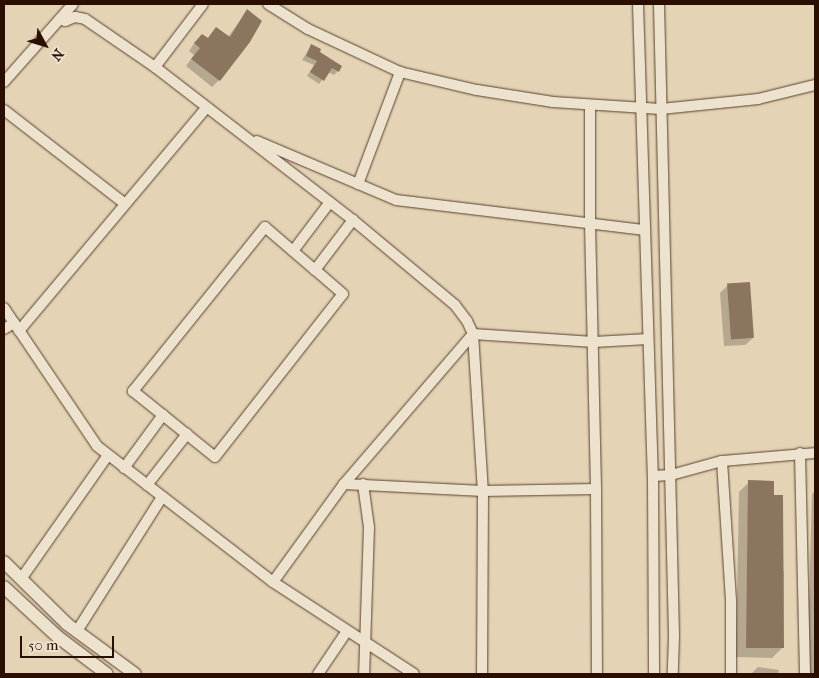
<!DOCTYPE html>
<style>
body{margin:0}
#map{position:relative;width:819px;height:678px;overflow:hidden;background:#e4d3b4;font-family:"IM FELL French Canon",serif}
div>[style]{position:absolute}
.shadow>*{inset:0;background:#0003}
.building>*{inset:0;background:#8b755e;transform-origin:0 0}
.roads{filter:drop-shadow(0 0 1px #58402d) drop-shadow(0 0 1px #58402d)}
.minor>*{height:10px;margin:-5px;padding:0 5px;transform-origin:5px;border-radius:5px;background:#ede2ce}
.tertiary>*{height:12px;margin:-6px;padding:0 6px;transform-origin:6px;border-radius:6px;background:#ede2ce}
span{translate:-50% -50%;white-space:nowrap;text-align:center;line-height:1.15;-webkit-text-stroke:5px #ede2ce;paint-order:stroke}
.frame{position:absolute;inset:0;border:5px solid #2a0f00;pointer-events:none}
.north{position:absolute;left:20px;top:20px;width:50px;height:50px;-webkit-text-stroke:4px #ede2ce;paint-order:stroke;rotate:129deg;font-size:14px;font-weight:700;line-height:20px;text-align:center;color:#2a0f00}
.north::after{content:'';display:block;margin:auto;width:18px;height:22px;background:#2a0f00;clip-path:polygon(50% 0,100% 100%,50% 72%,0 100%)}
.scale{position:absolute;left:20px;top:636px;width:94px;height:22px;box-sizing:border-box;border:2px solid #2a0f00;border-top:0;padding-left:6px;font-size:15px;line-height:18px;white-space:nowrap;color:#2a0f00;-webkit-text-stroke:4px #ede2ce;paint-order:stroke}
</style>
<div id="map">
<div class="shadow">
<i style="clip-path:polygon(247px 11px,219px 80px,212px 87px,186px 66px,194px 55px,189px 51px,195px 42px,207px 39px,216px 28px,228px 37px)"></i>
<i style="clip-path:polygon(311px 46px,338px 71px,334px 75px,328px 72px,319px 84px,307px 76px,314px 65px,302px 60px)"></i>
<i style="clip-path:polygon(728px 285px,753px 338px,745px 345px,724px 346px,720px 293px)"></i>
<i style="clip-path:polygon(749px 482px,773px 497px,781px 571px,784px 571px,783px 647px,772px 658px,736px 657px,739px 492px)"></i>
<i style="clip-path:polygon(815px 491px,815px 674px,807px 674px,812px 494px)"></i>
<i style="clip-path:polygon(758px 667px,779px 670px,778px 674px,751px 674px)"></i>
</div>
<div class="building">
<i style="clip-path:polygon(247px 9px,262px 21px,250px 42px,220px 81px,191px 59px,200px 48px,194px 43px,202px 34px,208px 38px,216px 27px,230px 37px)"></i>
<i style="clip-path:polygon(311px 44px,321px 49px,320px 52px,342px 66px,339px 72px,332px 68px,324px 81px,310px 72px,317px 61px,306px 56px)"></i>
<i style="left:750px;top:282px;width:56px;height:23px;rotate:86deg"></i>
<i style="clip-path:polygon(748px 480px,774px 481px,774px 495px,783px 495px,784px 648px,746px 648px)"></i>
</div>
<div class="roads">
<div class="minor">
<i style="left:268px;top:4px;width:47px;rotate:32deg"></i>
<i style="left:308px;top:29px;width:102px;rotate:25.1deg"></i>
<i style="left:400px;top:72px;width:79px;rotate:13.2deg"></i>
<i style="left:477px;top:90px;width:77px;rotate:9deg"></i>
<i style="left:553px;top:102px;width:108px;rotate:3.7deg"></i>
<i style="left:661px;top:109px;width:98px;rotate:-5.9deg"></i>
<i style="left:758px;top:99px;width:59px;rotate:-13.8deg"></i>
<i style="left:638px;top:4px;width:472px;rotate:88.2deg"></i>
<i style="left:653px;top:476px;width:198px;rotate:89.7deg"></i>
<i style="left:659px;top:4px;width:633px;rotate:88.64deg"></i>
<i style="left:674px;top:637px;width:37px;rotate:92deg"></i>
<i style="left:60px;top:19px;width:5px;rotate:22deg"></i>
<i style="left:65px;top:21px;width:11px;rotate:-22deg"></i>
<i style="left:75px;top:17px;width:10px;rotate:11deg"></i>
<i style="left:85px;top:19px;width:85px;rotate:34.4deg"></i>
<i style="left:155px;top:67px;width:250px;rotate:37.7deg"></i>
<i style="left:353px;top:220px;width:133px;rotate:39.8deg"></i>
<i style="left:455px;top:305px;width:20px;rotate:53deg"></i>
<i style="left:467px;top:321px;width:14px;rotate:65deg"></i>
<i style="left:473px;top:334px;width:157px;rotate:86.4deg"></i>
<i style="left:483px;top:491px;width:183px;rotate:90.3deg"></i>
<i style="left:155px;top:67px;width:79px;rotate:-52.7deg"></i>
<i style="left:4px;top:82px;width:104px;rotate:-48.5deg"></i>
<i style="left:590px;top:105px;width:118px;rotate:90deg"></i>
<i style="left:590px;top:223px;width:266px;rotate:88.7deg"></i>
<i style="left:596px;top:489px;width:185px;rotate:89.7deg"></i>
<i style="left:4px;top:110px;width:153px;rotate:37.8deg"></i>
<i style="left:257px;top:141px;width:151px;rotate:23deg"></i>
<i style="left:396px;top:200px;width:251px;rotate:6.9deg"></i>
<i style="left:358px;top:184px;width:120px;rotate:-69.4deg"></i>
<i style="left:293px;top:251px;width:61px;rotate:-52.9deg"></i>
<i style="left:315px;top:270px;width:66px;rotate:-139.3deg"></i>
<i style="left:265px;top:227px;width:211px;rotate:128.8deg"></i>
<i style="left:133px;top:391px;width:105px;rotate:38.8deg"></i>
<i style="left:215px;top:457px;width:207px;rotate:-51.9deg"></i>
<i style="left:343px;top:294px;width:37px;rotate:-139deg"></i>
<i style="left:315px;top:270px;width:63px;rotate:-52.8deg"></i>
<i style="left:4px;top:308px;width:166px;rotate:56deg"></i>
<i style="left:97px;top:446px;width:222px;rotate:37.7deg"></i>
<i style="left:273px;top:582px;width:168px;rotate:33.1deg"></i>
<i style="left:4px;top:329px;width:12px;rotate:-31deg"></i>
<i style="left:19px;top:331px;width:292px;rotate:-50deg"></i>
<i style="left:800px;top:453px;width:221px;rotate:88.7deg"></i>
<i style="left:722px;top:461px;width:141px;rotate:86.3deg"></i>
<i style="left:731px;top:602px;width:72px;rotate:90deg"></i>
<i style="left:124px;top:468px;width:66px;rotate:-53.7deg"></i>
<i style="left:653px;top:476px;width:18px;rotate:-3deg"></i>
<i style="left:671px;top:475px;width:53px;rotate:-15.4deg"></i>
<i style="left:722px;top:461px;width:93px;rotate:-4.9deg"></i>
<i style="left:344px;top:484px;width:139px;rotate:2.9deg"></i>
<i style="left:483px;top:491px;width:113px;rotate:-1deg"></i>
<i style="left:363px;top:484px;width:43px;rotate:82.1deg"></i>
<i style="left:369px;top:527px;width:147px;rotate:91.9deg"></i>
<i style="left:147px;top:485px;width:65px;rotate:-51.9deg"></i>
<i style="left:21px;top:579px;width:151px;rotate:-54.9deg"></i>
<i style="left:273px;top:582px;width:121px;rotate:-54.1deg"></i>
<i style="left:344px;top:484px;width:198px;rotate:-49.3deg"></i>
<i style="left:473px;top:334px;width:121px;rotate:3.8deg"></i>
<i style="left:594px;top:342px;width:54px;rotate:-3.2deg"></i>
<i style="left:77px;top:631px;width:159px;rotate:-57.6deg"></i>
<i style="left:318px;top:674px;width:52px;rotate:-56deg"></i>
</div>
<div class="tertiary">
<i style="left:4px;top:562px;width:88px;rotate:44.5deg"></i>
<i style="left:67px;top:624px;width:84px;rotate:36.3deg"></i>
<i style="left:4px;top:587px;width:74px;rotate:42.8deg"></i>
<i style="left:58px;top:637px;width:61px;rotate:37.1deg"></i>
</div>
</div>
<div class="frame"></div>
<div class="north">N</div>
<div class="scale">50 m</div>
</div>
